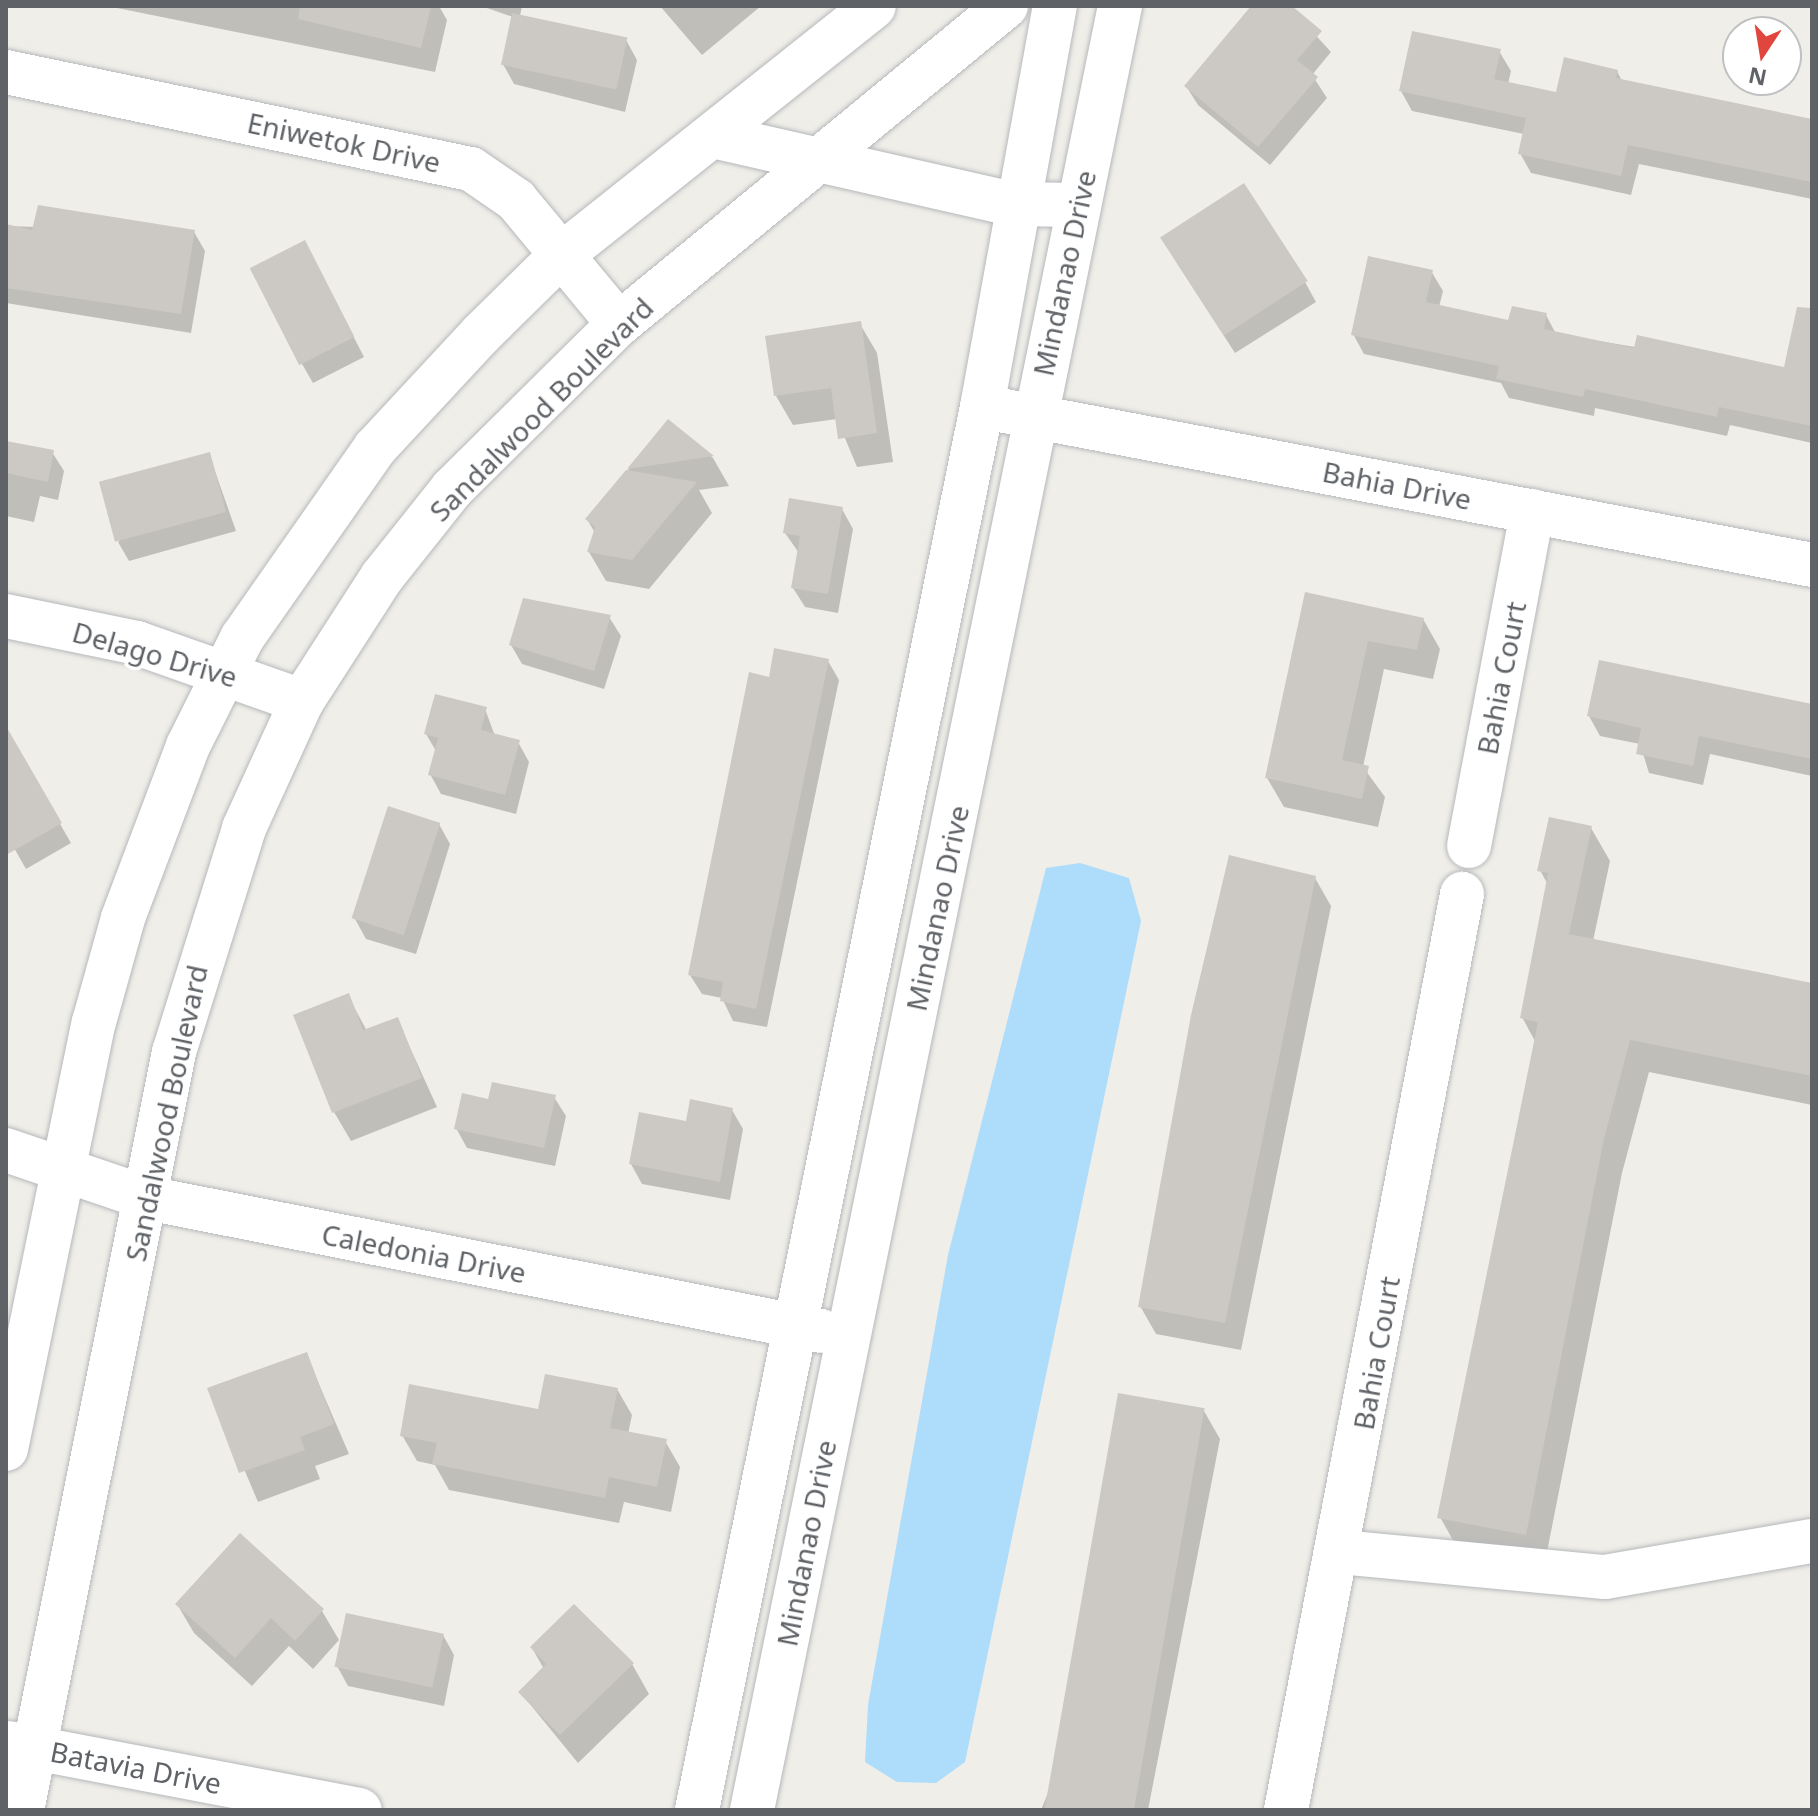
<!DOCTYPE html>
<style>
body{margin:0}
#map{position:relative;width:1818px;height:1816px;overflow:hidden;background:#f0eee8;font-family:"Noto Sans",sans-serif}
div>[style]{position:absolute}
.water>*{inset:0;background:#aedcfb}
.shadow>*{inset:0;background:#0003}
.building>*{inset:0;background:#ccc9c5;transform-origin:0 0}
.roads{filter:drop-shadow(0 0 2px #b5b8bc) drop-shadow(0 0 2px #b5b8bc)}
.minor>*{height:44px;margin:-22px;padding:0 22px;transform-origin:22px;border-radius:22px;background:#fff}
span{translate:-50% -50%;white-space:nowrap;text-align:center;line-height:1.15;-webkit-text-stroke:7px #fff;paint-order:stroke}
.street-label{font-size:28px;color:#5f6367}
.frame{position:absolute;inset:0;border:8px solid #5f6367;pointer-events:none}
.north{position:absolute;left:1722px;top:16px;width:80px;height:80px;box-sizing:border-box;background:#fff;border:2px solid #bfc1c2;border-radius:50%;rotate:192deg;font-size:22px;font-weight:700;line-height:32px;text-align:center;color:#5f6367}
.north::after{content:'';display:block;margin:auto;width:28px;height:36px;background:#e1463e;clip-path:polygon(50% 0,100% 100%,50% 72%,0 100%)}
</style>
<div id="map">
<div class="water">
<i style="clip-path:polygon(1080px 863px,1129px 878px,1141px 921px,965px 1762px,936px 1783px,897px 1782px,865px 1762px,868px 1705px,948px 1255px,1046px 868px)"></i>
</div>
<div class="shadow">
<i style="clip-path:polygon(107px 6px,439px 6px,447px 20px,435px 72px)"></i>
<i style="clip-path:polygon(481px 6px,522px 6px,520px 16px,626px 40px,637px 60px,625px 112px,514px 84px,503px 64px,513px 17px)"></i>
<i style="clip-path:polygon(660px 6px,761px 6px,702px 55px)"></i>
<i style="clip-path:polygon(1254px 6px,1289px 6px,1331px 52px,1312px 75px,1327px 98px,1270px 165px,1198px 105px,1186px 86px)"></i>
<i style="clip-path:polygon(1499px 51px,1511px 71px,1508px 84px,1557px 94px,1617px 71px,1622px 81px,1812px 121px,1812px 199px,1639px 164px,1631px 195px,1531px 173px,1520px 153px,1524px 134px,1412px 111px,1401px 91px)"></i>
<i style="clip-path:polygon(6px 226px,194px 232px,205px 251px,191px 333px,6px 303px)"></i>
<i style="clip-path:polygon(1173px 257px,1305px 282px,1316px 302px,1235px 353px)"></i>
<i style="clip-path:polygon(315px 262px,364px 357px,313px 383px,302px 364px)"></i>
<i style="clip-path:polygon(1431px 271px,1443px 291px,1439px 307px,1510px 322px,1546px 315px,1556px 334px,1812px 376px,1812px 443px,1730px 425px,1727px 436px,1595px 408px,1594px 416px,1509px 398px,1501px 383px,1364px 354px,1353px 334px)"></i>
<i style="clip-path:polygon(860px 324px,877px 353px,893px 462px,857px 467px,837px 419px,793px 425px,776px 396px)"></i>
<i style="clip-path:polygon(669px 421px,713px 458px,729px 486px,699px 490px,712px 513px,649px 589px,606px 581px,589px 552px,595px 533px,587px 519px)"></i>
<i style="clip-path:polygon(6px 443px,52px 452px,64px 471px,58px 500px,40px 496px,34px 522px,6px 516px)"></i>
<i style="clip-path:polygon(209px 454px,236px 531px,129px 561px,118px 542px)"></i>
<i style="clip-path:polygon(842px 509px,853px 529px,838px 613px,805px 607px,793px 588px,799px 553px,785px 533px)"></i>
<i style="clip-path:polygon(1306px 595px,1423px 619px,1440px 649px,1433px 679px,1384px 669px,1363px 767px,1385px 797px,1378px 827px,1284px 807px,1267px 778px)"></i>
<i style="clip-path:polygon(609px 617px,621px 636px,604px 689px,522px 664px,511px 645px)"></i>
<i style="clip-path:polygon(828px 661px,839px 680px,767px 1027px,733px 1021px,722px 998px,702px 994px,690px 975px,770px 679px)"></i>
<i style="clip-path:polygon(1812px 704px,1812px 776px,1710px 754px,1703px 785px,1649px 773px,1640px 744px,1600px 736px,1589px 716px)"></i>
<i style="clip-path:polygon(485px 709px,495px 736px,518px 742px,529px 762px,516px 814px,441px 794px,430px 774px,436px 751px,426px 734px)"></i>
<i style="clip-path:polygon(6px 730px,71px 843px,26px 869px,6px 834px)"></i>
<i style="clip-path:polygon(439px 824px,450px 844px,416px 954px,366px 939px,355px 919px)"></i>
<i style="clip-path:polygon(1591px 828px,1610px 861px,1593px 941px,1812px 985px,1812px 1105px,1649px 1072px,1622px 1173px,1544px 1567px,1459px 1551px,1440px 1517px,1536px 1043px,1522px 1017px,1548px 885px,1540px 870px)"></i>
<i style="clip-path:polygon(1315px 878px,1331px 906px,1241px 1350px,1156px 1334px,1140px 1306px)"></i>
<i style="clip-path:polygon(348px 996px,367px 1031px,397px 1019px,437px 1107px,351px 1141px,334px 1112px)"></i>
<i style="clip-path:polygon(554px 1097px,566px 1116px,555px 1166px,467px 1148px,456px 1128px,490px 1101px)"></i>
<i style="clip-path:polygon(732px 1110px,743px 1129px,730px 1200px,642px 1184px,631px 1164px,687px 1124px)"></i>
<i style="clip-path:polygon(306px 1354px,349px 1454px,315px 1466px,320px 1479px,258px 1502px,210px 1389px)"></i>
<i style="clip-path:polygon(617px 1389px,632px 1415px,628px 1434px,665px 1441px,680px 1467px,671px 1512px,624px 1502px,619px 1523px,449px 1490px,435px 1465px,417px 1461px,402px 1435px,540px 1412px)"></i>
<i style="clip-path:polygon(1204px 1411px,1220px 1439px,1148px 1810px,1041px 1810px)"></i>
<i style="clip-path:polygon(177px 1604px,322px 1611px,339px 1640px,313px 1669px,289px 1646px,252px 1686px,194px 1633px)"></i>
<i style="clip-path:polygon(443px 1635px,454px 1655px,444px 1706px,348px 1686px,337px 1666px)"></i>
<i style="clip-path:polygon(532px 1648px,632px 1664px,649px 1694px,578px 1763px,520px 1692px,544px 1669px)"></i>
</div>
<div class="building">
<i style="clip-path:polygon(300px 6px,431px 6px,421px 48px,298px 19px)"></i>
<i style="clip-path:polygon(1251px 6px,1292px 6px,1322px 31px,1297px 60px,1318px 77px,1258px 147px,1184px 86px)"></i>
<i style="left:512px;top:13px;width:118px;height:53px;rotate:12deg"></i>
<i style="clip-path:polygon(1412px 31px,1501px 49px,1494px 79px,1556px 92px,1564px 57px,1618px 70px,1616px 78px,1812px 119px,1812px 182px,1628px 145px,1621px 176px,1518px 154px,1526px 118px,1399px 91px)"></i>
<i style="left:1244px;top:183px;width:117px;height:100px;rotate:57deg"></i>
<i style="clip-path:polygon(38px 205px,195px 230px,181px 314px,6px 288px,6px 224px,32px 230px)"></i>
<i style="left:305px;top:240px;width:109px;height:62px;rotate:63deg"></i>
<i style="clip-path:polygon(1368px 256px,1433px 270px,1426px 302px,1508px 320px,1512px 306px,1547px 313px,1544px 329px,1634px 348px,1637px 335px,1784px 367px,1797px 307px,1812px 308px,1812px 426px,1719px 407px,1717px 417px,1585px 389px,1583px 397px,1496px 379px,1499px 366px,1351px 335px)"></i>
<i style="clip-path:polygon(861px 321px,877px 433px,838px 439px,831px 388px,774px 396px,765px 336px)"></i>
<i style="clip-path:polygon(668px 419px,714px 456px,627px 469px)"></i>
<i style="clip-path:polygon(6px 441px,54px 450px,48px 482px,6px 473px)"></i>
<i style="left:210px;top:452px;width:62px;height:115px;rotate:75deg"></i>
<i style="clip-path:polygon(626px 470px,697px 482px,632px 560px,587px 552px,595px 527px,585px 519px)"></i>
<i style="clip-path:polygon(789px 498px,843px 507px,828px 594px,791px 588px,800px 536px,783px 533px)"></i>
<i style="clip-path:polygon(1305px 592px,1424px 618px,1417px 650px,1368px 641px,1342px 760px,1369px 766px,1362px 799px,1265px 778px)"></i>
<i style="clip-path:polygon(523px 598px,611px 615px,594px 671px,509px 645px)"></i>
<i style="clip-path:polygon(774px 648px,829px 659px,756px 1009px,720px 1001px,723px 982px,688px 975px,749px 672px,769px 677px)"></i>
<i style="clip-path:polygon(1599px 660px,1812px 704px,1812px 759px,1699px 736px,1693px 766px,1636px 754px,1641px 728px,1587px 716px)"></i>
<i style="clip-path:polygon(435px 694px,487px 707px,481px 730px,520px 740px,505px 795px,428px 775px,438px 738px,424px 734px)"></i>
<i style="clip-path:polygon(6px 726px,62px 823px,6px 855px)"></i>
<i style="left:388px;top:806px;width:55px;height:118px;rotate:18deg"></i>
<i style="clip-path:polygon(1549px 817px,1592px 826px,1569px 934px,1812px 983px,1812px 1076px,1630px 1040px,1604px 1139px,1526px 1535px,1437px 1518px,1538px 1022px,1520px 1018px,1548px 873px,1537px 871px)"></i>
<i style="clip-path:polygon(1229px 855px,1316px 876px,1225px 1323px,1138px 1307px,1191px 1015px)"></i>
<i style="clip-path:polygon(349px 993px,363px 1030px,398px 1017px,422px 1078px,332px 1113px,293px 1015px)"></i>
<i style="clip-path:polygon(492px 1082px,556px 1095px,544px 1148px,454px 1129px,462px 1093px,488px 1099px)"></i>
<i style="clip-path:polygon(690px 1099px,733px 1108px,720px 1182px,629px 1164px,639px 1112px,686px 1121px)"></i>
<i style="clip-path:polygon(307px 1352px,334px 1424px,300px 1437px,305px 1450px,239px 1473px,207px 1388px)"></i>
<i style="clip-path:polygon(545px 1374px,618px 1388px,610px 1428px,667px 1439px,657px 1487px,609px 1477px,605px 1498px,478px 1473px,432px 1464px,437px 1443px,400px 1436px,409px 1384px,538px 1409px)"></i>
<i style="left:1118px;top:1393px;width:88px;height:424px;rotate:10deg"></i>
<i style="clip-path:polygon(240px 1533px,324px 1609px,295px 1641px,271px 1618px,235px 1658px,175px 1604px)"></i>
<i style="clip-path:polygon(574px 1604px,634px 1663px,560px 1735px,518px 1692px,546px 1664px,530px 1647px)"></i>
<i style="left:346px;top:1613px;width:100px;height:55px;rotate:12deg"></i>
</div>
<div class="roads">
<div class="minor">
<i style="left:6px;top:72px;width:475px;rotate:11.8deg"></i>
<i style="left:471px;top:169px;width:55px;rotate:34.6deg"></i>
<i style="left:516px;top:200px;width:161px;rotate:50.3deg"></i>
<i style="left:713px;top:136px;width:308px;rotate:12.8deg"></i>
<i style="left:1013px;top:204px;width:65px;rotate:0.9deg"></i>
<i style="left:1005px;top:411px;width:822px;rotate:10.8deg"></i>
<i style="left:6px;top:616px;width:134px;rotate:11.6deg"></i>
<i style="left:137px;top:643px;width:175px;rotate:19.4deg"></i>
<i style="left:1469px;top:846px;width:341px;rotate:-79.3deg"></i>
<i style="left:6px;top:1150px;width:149px;rotate:18.8deg"></i>
<i style="left:147px;top:1198px;width:687px;rotate:11.16deg"></i>
<i style="left:6px;top:1449px;width:436px;rotate:-78.4deg"></i>
<i style="left:94px;top:1022px;width:108px;rotate:-74.4deg"></i>
<i style="left:123px;top:918px;width:184px;rotate:-69.3deg"></i>
<i style="left:188px;top:746px;width:121px;rotate:-63.4deg"></i>
<i style="left:242px;top:638px;width:232px;rotate:-55deg"></i>
<i style="left:375px;top:448px;width:157px;rotate:-47.1deg"></i>
<i style="left:482px;top:333px;width:110px;rotate:-44.6deg"></i>
<i style="left:560px;top:256px;width:401px;rotate:-38.5deg"></i>
<i style="left:1340px;top:1552px;width:266px;rotate:5.4deg"></i>
<i style="left:1605px;top:1577px;width:210px;rotate:-9.9deg"></i>
<i style="left:8px;top:1743px;width:358px;rotate:10.8deg"></i>
<i style="left:22px;top:1810px;width:773px;rotate:-78.66deg"></i>
<i style="left:174px;top:1052px;width:235px;rotate:-72.6deg"></i>
<i style="left:244px;top:828px;width:140px;rotate:-65.5deg"></i>
<i style="left:302px;top:701px;width:148px;rotate:-57.2deg"></i>
<i style="left:382px;top:577px;width:112px;rotate:-51.5deg"></i>
<i style="left:452px;top:489px;width:235px;rotate:-44.7deg"></i>
<i style="left:619px;top:324px;width:501px;rotate:-39.41deg"></i>
<i style="left:697px;top:1810px;width:1432px;rotate:-78.52deg"></i>
<i style="left:982px;top:407px;width:408px;rotate:-79.7deg"></i>
<i style="left:752px;top:1810px;width:1841px;rotate:-78.47deg"></i>
<i style="left:1286px;top:1810px;width:933px;rotate:-79.12deg"></i>
</div>
</div>
<div class="street-label">
<span style="left:344px;top:142px;rotate:12deg">Eniwetok Drive</span>
<span style="left:1064px;top:273px;rotate:-78deg">Mindanao Drive</span>
<span style="left:541px;top:409px;rotate:-45deg">Sandalwood Boulevard</span>
<span style="left:1397px;top:485px;rotate:11deg">Bahia Drive</span>
<span style="left:155px;top:654px;rotate:16deg">Delago Drive</span>
<span style="left:1501px;top:678px;rotate:-79deg">Bahia Court</span>
<span style="left:937px;top:908px;rotate:-78deg">Mindanao Drive</span>
<span style="left:166px;top:1113px;rotate:-78deg">Sandalwood Boulevard</span>
<span style="left:424px;top:1253px;rotate:11deg">Caledonia Drive</span>
<span style="left:1376px;top:1353px;rotate:-80deg">Bahia Court</span>
<span style="left:806px;top:1543px;rotate:-79deg">Mindanao Drive</span>
<span style="left:136px;top:1767px;rotate:11deg">Batavia Drive</span>
</div>
<div class="frame"></div>
<div class="north">N</div>
</div>
